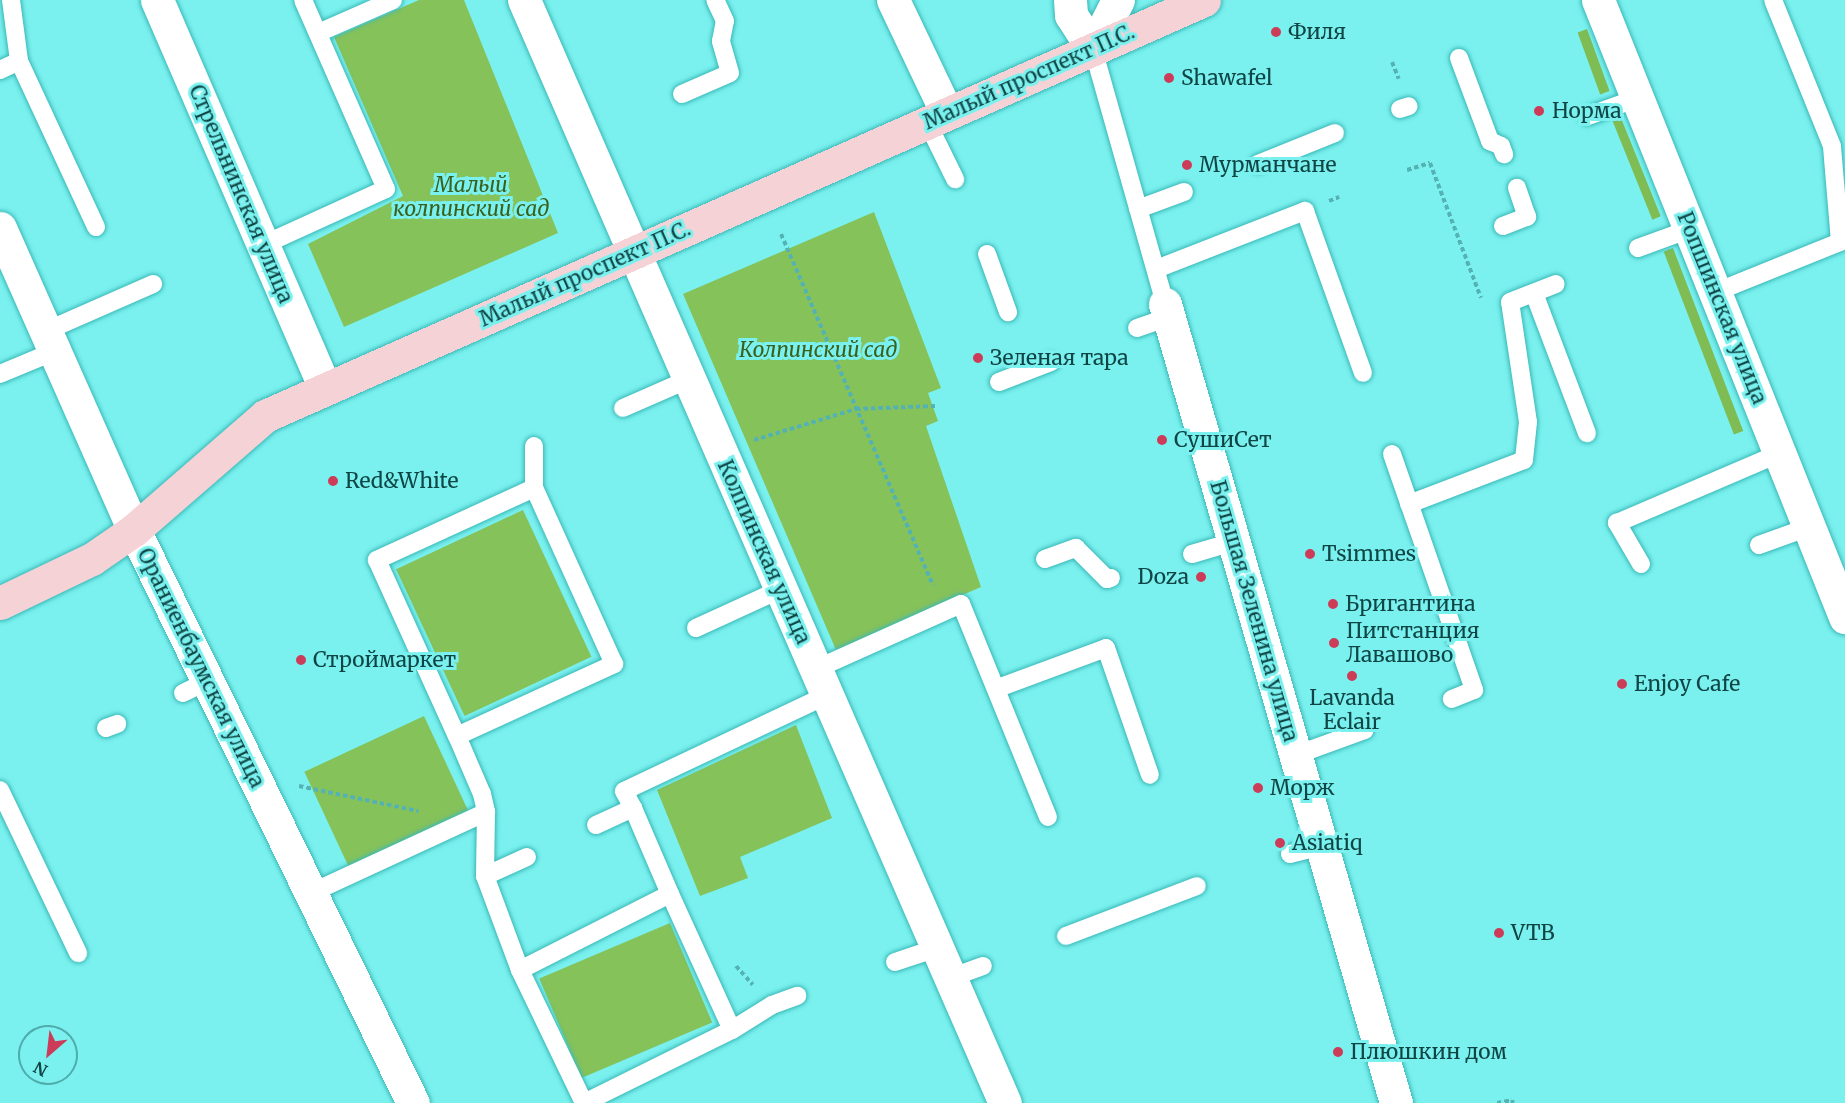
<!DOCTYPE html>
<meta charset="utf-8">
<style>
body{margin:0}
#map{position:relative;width:1845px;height:1103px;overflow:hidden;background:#7af1ef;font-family:Merriweather,serif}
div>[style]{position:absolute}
.green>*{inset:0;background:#86c25a;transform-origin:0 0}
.forest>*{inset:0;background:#7fbc54;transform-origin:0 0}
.path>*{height:4px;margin-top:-2px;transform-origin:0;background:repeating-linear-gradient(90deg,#54b3b2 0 4.5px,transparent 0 7.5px)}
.roads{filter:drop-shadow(0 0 2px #3ab8b7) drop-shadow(0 0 2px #3ab8b7)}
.lane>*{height:18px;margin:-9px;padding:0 9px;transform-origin:9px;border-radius:9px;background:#fff}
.street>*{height:33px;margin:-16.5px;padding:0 16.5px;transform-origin:16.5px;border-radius:16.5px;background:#fff}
.secondary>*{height:33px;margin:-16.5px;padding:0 16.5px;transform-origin:16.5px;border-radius:16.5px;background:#f5d2d6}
.dots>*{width:16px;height:16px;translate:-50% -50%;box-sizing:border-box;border:3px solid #7af1ef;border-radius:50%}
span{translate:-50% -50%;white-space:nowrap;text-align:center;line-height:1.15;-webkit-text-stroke:6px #7af1ef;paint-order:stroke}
.poi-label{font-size:21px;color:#0f4544}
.left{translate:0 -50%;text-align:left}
.right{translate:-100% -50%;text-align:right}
.street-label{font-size:21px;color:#0f4544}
.park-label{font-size:21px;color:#3a611b;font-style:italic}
.north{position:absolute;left:18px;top:1025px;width:60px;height:60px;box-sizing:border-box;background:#7af1ef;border:2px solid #4facab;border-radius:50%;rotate:208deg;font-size:16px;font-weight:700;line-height:24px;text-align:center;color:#0f4544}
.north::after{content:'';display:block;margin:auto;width:21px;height:27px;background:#cc3c58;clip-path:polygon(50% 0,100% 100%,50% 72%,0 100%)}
</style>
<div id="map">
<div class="green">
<i style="clip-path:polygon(419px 0,464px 0,558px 233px,344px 327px,308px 244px,403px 196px,334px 37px)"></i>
<i style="clip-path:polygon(874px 212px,941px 388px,928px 393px,938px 421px,926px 426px,981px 587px,836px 650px,683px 294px)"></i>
<i style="left:523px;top:510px;width:162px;height:140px;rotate:65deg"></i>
<i style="left:424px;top:716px;width:104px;height:132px;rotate:65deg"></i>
<i style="clip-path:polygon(796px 725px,832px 818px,740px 857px,748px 878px,700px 896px,657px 790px)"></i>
<i style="left:670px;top:923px;width:108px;height:142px;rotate:67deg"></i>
</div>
<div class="forest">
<i style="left:1587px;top:29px;width:66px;height:10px;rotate:70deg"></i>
<i style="left:1621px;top:118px;width:106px;height:9px;rotate:68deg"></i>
<i style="left:1673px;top:248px;width:196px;height:10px;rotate:69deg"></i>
</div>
<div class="path">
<i style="left:1392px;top:62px;width:18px;rotate:68deg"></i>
<i style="left:1407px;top:170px;width:24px;rotate:-17deg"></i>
<i style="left:1430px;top:163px;width:144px;rotate:69.3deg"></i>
<i style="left:1329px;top:201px;width:11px;rotate:-22deg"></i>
<i style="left:781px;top:234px;width:383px;rotate:66.6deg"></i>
<i style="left:754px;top:440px;width:107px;rotate:-16.9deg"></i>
<i style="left:856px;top:409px;width:79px;rotate:-2.2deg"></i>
<i style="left:299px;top:786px;width:122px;rotate:11.9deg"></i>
<i style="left:736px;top:966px;width:25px;rotate:48deg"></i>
<i style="left:1497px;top:1103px;width:15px;rotate:-11deg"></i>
<i style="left:1512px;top:1100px;width:3px;rotate:72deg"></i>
</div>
<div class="roads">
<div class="lane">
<i style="left:11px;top:0;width:62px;rotate:82.5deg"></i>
<i style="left:19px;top:61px;width:183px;rotate:65.1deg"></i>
<i style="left:318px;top:33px;width:82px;rotate:-23.7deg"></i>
<i style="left:1093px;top:49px;width:265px;rotate:74.2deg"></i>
<i style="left:1459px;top:58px;width:89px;rotate:69.5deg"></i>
<i style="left:1490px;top:141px;width:12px;rotate:24deg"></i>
<i style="left:1501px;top:146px;width:9px;rotate:69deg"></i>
<i style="left:0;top:70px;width:21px;rotate:-25deg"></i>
<i style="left:682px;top:94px;width:52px;rotate:-23.6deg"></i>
<i style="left:730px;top:73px;width:33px;rotate:-106deg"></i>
<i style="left:721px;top:41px;width:20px;rotate:-79deg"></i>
<i style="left:725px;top:21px;width:23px;rotate:-115deg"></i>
<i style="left:1400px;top:109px;width:9px;rotate:-18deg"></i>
<i style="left:1588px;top:116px;width:53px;rotate:-19.8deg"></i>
<i style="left:927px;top:122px;width:64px;rotate:63.8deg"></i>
<i style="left:1258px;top:164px;width:83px;rotate:-21.9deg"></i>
<i style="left:1138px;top:209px;width:49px;rotate:-20.3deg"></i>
<i style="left:1503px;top:226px;width:26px;rotate:-21deg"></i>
<i style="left:1527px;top:217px;width:31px;rotate:-109deg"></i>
<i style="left:263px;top:245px;width:135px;rotate:-24.5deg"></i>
<i style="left:386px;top:189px;width:206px;rotate:-113.7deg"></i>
<i style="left:1638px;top:248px;width:55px;rotate:-20.1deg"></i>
<i style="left:987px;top:254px;width:62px;rotate:70.1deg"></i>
<i style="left:1156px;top:269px;width:160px;rotate:-21.3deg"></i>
<i style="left:1305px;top:211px;width:172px;rotate:70.3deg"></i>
<i style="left:1716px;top:292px;width:134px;rotate:-22deg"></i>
<i style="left:1840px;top:242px;width:96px;rotate:-94.8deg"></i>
<i style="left:1832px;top:146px;width:157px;rotate:-112deg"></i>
<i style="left:1534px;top:293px;width:150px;rotate:69.3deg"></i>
<i style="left:1137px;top:328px;width:34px;rotate:-19deg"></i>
<i style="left:46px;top:331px;width:117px;rotate:-23.7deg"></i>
<i style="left:0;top:374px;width:60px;rotate:-22.7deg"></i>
<i style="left:999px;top:382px;width:56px;rotate:-21deg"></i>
<i style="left:623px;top:408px;width:72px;rotate:-23.7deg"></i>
<i style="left:1392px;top:454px;width:250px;rotate:70.8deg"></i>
<i style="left:1474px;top:690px;width:24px;rotate:158deg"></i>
<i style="left:534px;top:488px;width:42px;rotate:-90deg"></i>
<i style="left:1409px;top:504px;width:123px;rotate:-20.9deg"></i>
<i style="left:1524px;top:460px;width:38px;rotate:-84deg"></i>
<i style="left:1528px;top:422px;width:121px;rotate:-98.5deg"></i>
<i style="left:1510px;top:302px;width:49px;rotate:-21.4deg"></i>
<i style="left:1759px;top:545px;width:53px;rotate:-19.8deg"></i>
<i style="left:1192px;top:554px;width:43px;rotate:-16.3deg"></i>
<i style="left:1045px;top:559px;width:33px;rotate:-20deg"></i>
<i style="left:1076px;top:548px;width:44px;rotate:45deg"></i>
<i style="left:1107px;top:579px;width:4px;rotate:-14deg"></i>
<i style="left:1641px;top:564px;width:48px;rotate:-120.3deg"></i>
<i style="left:1617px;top:523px;width:177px;rotate:-23.2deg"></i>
<i style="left:696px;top:628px;width:94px;rotate:-24.6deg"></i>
<i style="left:816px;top:669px;width:159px;rotate:-24.1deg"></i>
<i style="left:961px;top:604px;width:230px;rotate:67.8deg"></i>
<i style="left:998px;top:688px;width:115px;rotate:-20.3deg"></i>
<i style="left:1106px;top:648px;width:134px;rotate:70.9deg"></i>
<i style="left:183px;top:693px;width:28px;rotate:-26deg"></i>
<i style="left:106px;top:728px;width:12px;rotate:-20deg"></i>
<i style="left:457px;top:736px;width:173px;rotate:-24.6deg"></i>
<i style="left:614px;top:664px;width:193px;rotate:-114.4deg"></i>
<i style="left:534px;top:488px;width:173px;rotate:155.4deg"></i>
<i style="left:377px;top:560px;width:193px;rotate:65.6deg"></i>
<i style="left:457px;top:736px;width:63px;rotate:66.7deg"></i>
<i style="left:482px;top:794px;width:18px;rotate:77deg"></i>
<i style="left:1296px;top:755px;width:73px;rotate:-19.9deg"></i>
<i style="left:0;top:790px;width:181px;rotate:64.4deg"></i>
<i style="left:633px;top:808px;width:94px;rotate:66.7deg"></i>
<i style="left:596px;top:825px;width:41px;rotate:-24.7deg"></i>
<i style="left:633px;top:808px;width:19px;rotate:-118deg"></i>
<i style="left:624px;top:791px;width:225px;rotate:-25.3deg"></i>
<i style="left:1290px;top:854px;width:33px;rotate:-14deg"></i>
<i style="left:485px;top:876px;width:46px;rotate:-24.3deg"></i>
<i style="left:311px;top:893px;width:193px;rotate:-24.8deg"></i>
<i style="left:486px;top:812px;width:64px;rotate:90.9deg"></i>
<i style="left:485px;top:876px;width:100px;rotate:69.6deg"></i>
<i style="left:520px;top:970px;width:168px;rotate:-26.9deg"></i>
<i style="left:670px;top:894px;width:149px;rotate:65.5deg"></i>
<i style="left:732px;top:1030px;width:47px;rotate:-32deg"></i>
<i style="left:772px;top:1005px;width:27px;rotate:-20deg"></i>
<i style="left:1066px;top:936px;width:140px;rotate:-20.9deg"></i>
<i style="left:895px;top:962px;width:44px;rotate:-18.4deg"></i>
<i style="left:520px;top:970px;width:148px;rotate:64.3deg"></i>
<i style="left:584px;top:1103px;width:165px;rotate:-26.3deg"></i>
<i style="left:950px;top:978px;width:35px;rotate:-20deg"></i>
</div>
<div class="street">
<i style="left:157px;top:0;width:423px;rotate:66.6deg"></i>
<i style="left:524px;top:0;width:1203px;rotate:66.44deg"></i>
<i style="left:893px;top:0;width:125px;rotate:64.5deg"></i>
<i style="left:1070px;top:0;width:15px;rotate:86deg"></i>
<i style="left:1071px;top:15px;width:40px;rotate:57.1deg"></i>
<i style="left:1093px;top:49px;width:55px;rotate:-63deg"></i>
<i style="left:1598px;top:0;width:665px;rotate:68.18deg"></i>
<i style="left:0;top:228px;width:330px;rotate:66.1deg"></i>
<i style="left:134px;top:530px;width:637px;rotate:64.04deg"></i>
<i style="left:1165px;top:304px;width:832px;rotate:73.87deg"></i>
</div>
<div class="secondary">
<i style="left:0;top:603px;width:102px;rotate:-25.6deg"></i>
<i style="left:92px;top:559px;width:51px;rotate:-34.6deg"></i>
<i style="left:134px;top:530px;width:174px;rotate:-41deg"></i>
<i style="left:265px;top:416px;width:1027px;rotate:-23.89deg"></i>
</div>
</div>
<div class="dots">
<i style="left:1276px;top:32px;background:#cc3c58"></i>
<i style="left:1169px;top:78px;background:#cc3c58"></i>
<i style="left:1539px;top:111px;background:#cc3c58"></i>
<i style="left:1187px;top:165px;background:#cc3c58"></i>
<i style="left:978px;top:358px;background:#cc3c58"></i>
<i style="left:1162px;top:440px;background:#cc3c58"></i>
<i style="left:333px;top:481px;background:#cc3c58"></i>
<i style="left:1310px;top:554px;background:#cc3c58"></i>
<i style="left:1201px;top:577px;background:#cc3c58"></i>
<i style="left:1333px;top:604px;background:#cc3c58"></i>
<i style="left:1334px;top:643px;background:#cc3c58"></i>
<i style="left:301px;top:660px;background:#cc3c58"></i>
<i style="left:1352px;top:676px;background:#cc3c58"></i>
<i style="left:1622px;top:684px;background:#cc3c58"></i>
<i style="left:1258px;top:788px;background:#cc3c58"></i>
<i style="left:1280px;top:843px;background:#cc3c58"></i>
<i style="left:1499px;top:933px;background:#cc3c58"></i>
<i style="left:1338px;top:1052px;background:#cc3c58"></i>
</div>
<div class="poi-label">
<span class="left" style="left:1288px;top:32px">Филя</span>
<span class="left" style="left:1181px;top:78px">Shawafel</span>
<span class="left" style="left:1552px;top:111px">Норма</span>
<span class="left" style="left:1199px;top:165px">Мурманчане</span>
<span class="left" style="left:990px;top:358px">Зеленая тара</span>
<span class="left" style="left:1174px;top:440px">СушиСет</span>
<span class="left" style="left:345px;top:481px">Red&amp;White</span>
<span class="left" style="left:1322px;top:554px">Tsimmes</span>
<span class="right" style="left:1189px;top:577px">Doza</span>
<span class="left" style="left:1345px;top:604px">Бригантина</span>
<span class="left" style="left:1346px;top:643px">Питстанция<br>Лавашово</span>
<span class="left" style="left:313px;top:660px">Строймаркет</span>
<span class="left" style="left:1634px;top:684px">Enjoy Cafe</span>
<span style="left:1352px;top:710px">Lavanda<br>Eclair</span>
<span class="left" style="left:1270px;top:788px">Морж</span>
<span class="left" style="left:1292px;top:843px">Asiatiq</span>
<span class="left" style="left:1511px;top:933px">VTB</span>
<span class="left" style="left:1350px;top:1052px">Плюшкин дом</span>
</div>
<div class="street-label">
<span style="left:1029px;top:77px;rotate:-24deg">Малый проспект П.С.</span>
<span style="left:241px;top:194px;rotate:67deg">Стрельнинская улица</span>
<span style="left:585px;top:274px;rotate:-24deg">Малый проспект П.С.</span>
<span style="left:1722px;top:308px;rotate:68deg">Ропшинская улица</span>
<span style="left:764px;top:552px;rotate:66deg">Колпинская улица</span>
<span style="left:1254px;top:611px;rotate:74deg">Большая Зеленина улица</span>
<span style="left:201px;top:668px;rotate:64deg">Ораниенбаумская улица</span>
</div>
<div class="park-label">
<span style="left:471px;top:197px">Малый<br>колпинский сад</span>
<span style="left:818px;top:350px">Колпинский сад</span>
</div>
<div class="north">N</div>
</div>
